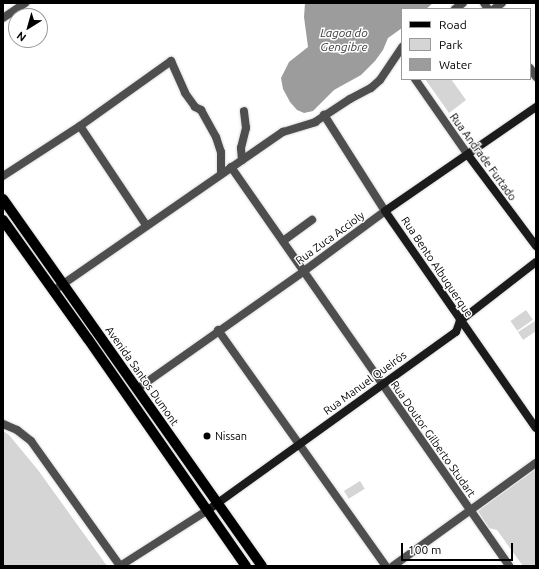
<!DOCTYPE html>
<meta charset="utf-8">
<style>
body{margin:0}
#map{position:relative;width:539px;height:569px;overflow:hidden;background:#fff;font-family:Ubuntu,sans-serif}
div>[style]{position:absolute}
.green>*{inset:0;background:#d5d5d5;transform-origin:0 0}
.water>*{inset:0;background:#9c9c9c}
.roads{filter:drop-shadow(0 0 1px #dbdbdb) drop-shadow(0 0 1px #dbdbdb)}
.street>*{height:8px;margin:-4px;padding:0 4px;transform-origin:4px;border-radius:4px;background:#4e4e4e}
.secondary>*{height:8px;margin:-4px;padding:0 4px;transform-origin:4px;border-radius:4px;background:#1b1b1b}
.primary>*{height:10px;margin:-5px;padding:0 5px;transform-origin:5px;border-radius:5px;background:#000}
.dots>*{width:11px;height:11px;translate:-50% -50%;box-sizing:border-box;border:2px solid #fff;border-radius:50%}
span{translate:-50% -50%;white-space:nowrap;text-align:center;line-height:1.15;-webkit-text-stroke:3px #fff;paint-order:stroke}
.street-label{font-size:11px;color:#000}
.poi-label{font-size:11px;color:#000}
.left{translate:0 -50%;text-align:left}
.water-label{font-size:12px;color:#3d3d3d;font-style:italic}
.frame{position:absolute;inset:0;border:4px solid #000;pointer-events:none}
.legend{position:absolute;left:401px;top:8px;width:130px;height:72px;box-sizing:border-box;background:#fff;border:1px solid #999;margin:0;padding:5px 7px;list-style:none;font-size:12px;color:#000}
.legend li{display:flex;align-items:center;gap:8px;height:20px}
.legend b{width:20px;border:1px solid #999}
.north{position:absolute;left:8px;top:8px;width:40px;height:40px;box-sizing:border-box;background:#fff;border:1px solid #999;border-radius:50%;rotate:217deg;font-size:11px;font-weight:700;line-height:16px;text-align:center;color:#000}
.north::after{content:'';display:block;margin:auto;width:14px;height:18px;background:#000;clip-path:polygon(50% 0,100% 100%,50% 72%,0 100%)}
.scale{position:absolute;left:401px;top:543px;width:112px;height:18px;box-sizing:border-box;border:2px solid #000;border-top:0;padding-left:5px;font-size:12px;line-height:14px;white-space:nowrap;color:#000;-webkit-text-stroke:3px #fff;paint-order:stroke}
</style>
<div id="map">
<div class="green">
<i style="clip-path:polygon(425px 79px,451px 79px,466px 100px,449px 113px)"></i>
<i style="left:526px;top:310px;width:12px;height:19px;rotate:55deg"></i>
<i style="clip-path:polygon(535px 321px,536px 331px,523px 340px,518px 332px)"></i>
<i style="clip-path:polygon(3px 431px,9px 435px,38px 470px,107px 566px,3px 566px)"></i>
<i style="clip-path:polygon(536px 469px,536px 566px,523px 566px,497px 530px,489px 528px,478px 511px)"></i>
<i style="left:360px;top:481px;width:9px;height:19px;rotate:58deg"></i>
</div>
<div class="water">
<i style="clip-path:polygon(305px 3px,433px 3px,426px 9px,402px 9px,402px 28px,388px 38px,383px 50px,375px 61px,361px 75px,334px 90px,313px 111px,304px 113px,297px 110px,290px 102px,283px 89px,281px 78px,289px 62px,308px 47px,304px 17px)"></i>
</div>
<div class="roads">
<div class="street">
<i style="left:484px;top:3px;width:7px;rotate:56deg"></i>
<i style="left:455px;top:9px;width:10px;rotate:-37deg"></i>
<i style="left:494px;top:9px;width:10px;rotate:-37deg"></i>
<i style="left:3px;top:18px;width:27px;rotate:-34deg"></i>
<i style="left:530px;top:68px;width:11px;rotate:56deg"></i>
<i style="left:415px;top:79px;width:93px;rotate:55.1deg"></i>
<i style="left:80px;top:126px;width:119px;rotate:56.3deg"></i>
<i style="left:242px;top:160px;width:12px;rotate:-95deg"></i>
<i style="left:241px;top:148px;width:21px;rotate:-76deg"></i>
<i style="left:246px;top:128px;width:17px;rotate:-97deg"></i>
<i style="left:231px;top:167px;width:486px;rotate:55.1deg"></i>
<i style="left:3px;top:176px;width:92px;rotate:-33deg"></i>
<i style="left:80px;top:126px;width:112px;rotate:-35.5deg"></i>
<i style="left:171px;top:61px;width:35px;rotate:66deg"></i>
<i style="left:185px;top:93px;width:17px;rotate:54deg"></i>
<i style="left:195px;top:107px;width:7px;rotate:27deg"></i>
<i style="left:201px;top:110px;width:31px;rotate:61deg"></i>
<i style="left:216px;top:137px;width:16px;rotate:72deg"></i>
<i style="left:221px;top:152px;width:22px;rotate:90deg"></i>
<i style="left:283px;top:241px;width:36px;rotate:-36deg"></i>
<i style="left:53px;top:291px;width:280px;rotate:-34.7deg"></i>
<i style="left:283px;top:132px;width:34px;rotate:-17deg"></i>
<i style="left:315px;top:122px;width:42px;rotate:-33.3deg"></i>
<i style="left:350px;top:99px;width:24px;rotate:-28deg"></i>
<i style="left:371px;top:88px;width:12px;rotate:-42deg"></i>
<i style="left:380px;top:80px;width:40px;rotate:-56deg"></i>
<i style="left:218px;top:330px;width:290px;rotate:54.6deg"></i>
<i style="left:137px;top:389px;width:204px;rotate:-35.2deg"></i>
<i style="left:304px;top:271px;width:101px;rotate:-36.5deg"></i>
<i style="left:385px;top:211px;width:114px;rotate:-122.4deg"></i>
<i style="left:3px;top:424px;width:15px;rotate:23deg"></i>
<i style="left:17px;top:430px;width:18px;rotate:38deg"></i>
<i style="left:31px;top:441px;width:153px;rotate:54.5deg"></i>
<i style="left:120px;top:566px;width:104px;rotate:-32.5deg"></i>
<i style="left:393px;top:566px;width:176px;rotate:-35.8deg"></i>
</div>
<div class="secondary">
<i style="left:536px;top:107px;width:183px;rotate:145.4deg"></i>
<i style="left:385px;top:211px;width:264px;rotate:55.2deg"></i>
<i style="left:468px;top:155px;width:114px;rotate:53.2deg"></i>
<i style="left:208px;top:510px;width:305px;rotate:-35.7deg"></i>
<i style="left:456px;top:332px;width:12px;rotate:-70deg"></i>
<i style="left:460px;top:321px;width:96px;rotate:-37.8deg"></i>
</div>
<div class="primary">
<i style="left:3px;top:199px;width:449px;rotate:54.8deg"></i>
<i style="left:3px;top:220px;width:146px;rotate:54.5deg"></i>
<i style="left:88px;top:339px;width:277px;rotate:55.2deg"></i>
</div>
</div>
<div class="dots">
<i style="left:207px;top:436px;background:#000"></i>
</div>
<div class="street-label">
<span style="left:483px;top:157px;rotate:54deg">Rua Andrade Furtado</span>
<span style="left:330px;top:238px;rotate:-36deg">Rua Zuca Accioly</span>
<span style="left:437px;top:267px;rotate:56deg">Rua Bento Albuquerque</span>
<span style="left:142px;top:376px;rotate:55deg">Avenida Santos Dumont</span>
<span style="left:365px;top:383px;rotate:-36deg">Rua Manuel Queirós</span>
<span style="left:433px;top:439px;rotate:55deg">Rua Doutor Gilberto Studart</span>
</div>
<div class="poi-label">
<span class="left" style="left:215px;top:436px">Nissan</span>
</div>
<div class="water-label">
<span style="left:344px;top:40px">Lagoa do<br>Gengibre</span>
</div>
<div class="frame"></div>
<ul class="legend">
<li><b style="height:5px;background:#000"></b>Road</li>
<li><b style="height:11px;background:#d5d5d5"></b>Park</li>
<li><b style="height:11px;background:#9c9c9c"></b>Water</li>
</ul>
<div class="north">N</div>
<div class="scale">100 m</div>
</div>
